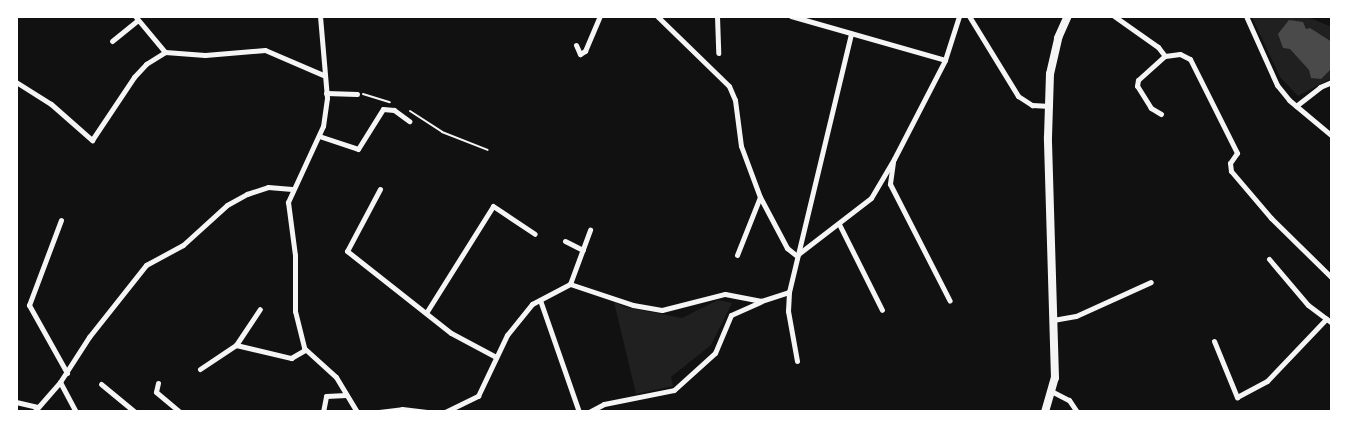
<!DOCTYPE html>
<style>
body{margin:0}
#map{position:relative;width:1348px;height:428px;overflow:hidden;background:#111;font-family:"Libre Baskerville",serif}
div>[style]{position:absolute}
.green>*{inset:0;background:#202020}
.building>*{inset:0;background:#4a4a4a}
.path>*{height:2px;margin:-1px;padding:0 1px;transform-origin:1px;border-radius:1px;background:#f5f5f5}
.minor>*{height:5px;margin:-2.5px;padding:0 2.5px;transform-origin:2.5px;border-radius:2.5px;background:#f5f5f5}
.secondary>*{height:8px;margin:-4px;padding:0 4px;transform-origin:4px;border-radius:4px;background:#f5f5f5}
span{translate:-50% -50%;white-space:nowrap;text-align:center;line-height:1.15;-webkit-text-stroke:5px #fff;paint-order:stroke}
.frame{position:absolute;inset:0;border:18px solid #fff;pointer-events:none}
</style>
<div id="map">
<div class="green">
<i style="clip-path:polygon(1305px 16px,1332px 27px,1332px 78px,1298px 96px,1280px 77px,1252px 17px)"></i>
<i style="clip-path:polygon(718px 300px,732px 303px,711px 345px,671px 377px,673px 386px,636px 394px,614px 302px,625px 307px,682px 318px)"></i>
</div>
<div class="building">
<i style="clip-path:polygon(1289px 20px,1303px 22px,1306px 29px,1310px 28px,1332px 42px,1332px 68px,1321px 79px,1311px 78px,1309px 70px,1290px 49px,1283px 48px,1278px 34px)"></i>
</div>
<div class="path">
<i style="left:363px;top:94px;width:28px;rotate:17deg"></i>
<i style="left:410px;top:111px;width:38px;rotate:33deg"></i>
<i style="left:442px;top:132px;width:49px;rotate:21.4deg"></i>
</div>
<div class="minor">
<i style="left:135px;top:16px;width:47px;rotate:50.2deg"></i>
<i style="left:320px;top:16px;width:82px;rotate:85.1deg"></i>
<i style="left:327px;top:98px;width:28px;rotate:98deg"></i>
<i style="left:323px;top:126px;width:84px;rotate:114.7deg"></i>
<i style="left:288px;top:202px;width:53px;rotate:82.5deg"></i>
<i style="left:295px;top:255px;width:56px;rotate:90deg"></i>
<i style="left:295px;top:311px;width:38px;rotate:76deg"></i>
<i style="left:304px;top:348px;width:43px;rotate:42.2deg"></i>
<i style="left:336px;top:377px;width:41px;rotate:59deg"></i>
<i style="left:657px;top:16px;width:100px;rotate:44.2deg"></i>
<i style="left:729px;top:86px;width:15px;rotate:67deg"></i>
<i style="left:735px;top:100px;width:46px;rotate:82.6deg"></i>
<i style="left:741px;top:146px;width:54px;rotate:69.6deg"></i>
<i style="left:760px;top:197px;width:58px;rotate:62.1deg"></i>
<i style="left:787px;top:248px;width:13px;rotate:39deg"></i>
<i style="left:717px;top:16px;width:37px;rotate:88deg"></i>
<i style="left:791px;top:16px;width:160px;rotate:15.9deg"></i>
<i style="left:969px;top:16px;width:94px;rotate:58.5deg"></i>
<i style="left:1018px;top:96px;width:17px;rotate:33deg"></i>
<i style="left:1032px;top:105px;width:18px;rotate:3deg"></i>
<i style="left:1114px;top:16px;width:54px;rotate:35.2deg"></i>
<i style="left:1158px;top:47px;width:11px;rotate:52deg"></i>
<i style="left:1165px;top:56px;width:15px;rotate:-8deg"></i>
<i style="left:1180px;top:54px;width:11px;rotate:27deg"></i>
<i style="left:1190px;top:59px;width:105px;rotate:63.4deg"></i>
<i style="left:1237px;top:153px;width:12px;rotate:125deg"></i>
<i style="left:1230px;top:163px;width:8px;rotate:83deg"></i>
<i style="left:1231px;top:171px;width:62px;rotate:49.6deg"></i>
<i style="left:1271px;top:218px;width:86px;rotate:44.5deg"></i>
<i style="left:1246px;top:16px;width:76px;rotate:65.8deg"></i>
<i style="left:1277px;top:85px;width:19px;rotate:51deg"></i>
<i style="left:1289px;top:100px;width:56px;rotate:39.9deg"></i>
<i style="left:112px;top:41px;width:33px;rotate:-39deg"></i>
<i style="left:576px;top:45px;width:10px;rotate:66deg"></i>
<i style="left:580px;top:54px;width:6px;rotate:-31deg"></i>
<i style="left:585px;top:51px;width:38px;rotate:-67deg"></i>
<i style="left:16px;top:82px;width:41px;rotate:32.2deg"></i>
<i style="left:51px;top:104px;width:55px;rotate:41.3deg"></i>
<i style="left:92px;top:140px;width:76px;rotate:-56.3deg"></i>
<i style="left:134px;top:77px;width:18px;rotate:-47deg"></i>
<i style="left:146px;top:64px;width:22px;rotate:-32deg"></i>
<i style="left:165px;top:52px;width:40px;rotate:4.3deg"></i>
<i style="left:205px;top:55px;width:60px;rotate:-4.8deg"></i>
<i style="left:265px;top:50px;width:63px;rotate:23.3deg"></i>
<i style="left:326px;top:93px;width:31px;rotate:2deg"></i>
<i style="left:1296px;top:106px;width:31px;rotate:-38deg"></i>
<i style="left:1320px;top:87px;width:13px;rotate:-23deg"></i>
<i style="left:1161px;top:114px;width:12px;rotate:-149deg"></i>
<i style="left:1151px;top:108px;width:26px;rotate:-122deg"></i>
<i style="left:1137px;top:86px;width:6px;rotate:-81deg"></i>
<i style="left:1138px;top:80px;width:36px;rotate:-42deg"></i>
<i style="left:319px;top:136px;width:41px;rotate:18.4deg"></i>
<i style="left:358px;top:149px;width:47px;rotate:-58deg"></i>
<i style="left:383px;top:109px;width:11px;rotate:5deg"></i>
<i style="left:394px;top:110px;width:19px;rotate:36deg"></i>
<i style="left:893px;top:162px;width:22px;rotate:98deg"></i>
<i style="left:890px;top:184px;width:131px;rotate:62.9deg"></i>
<i style="left:380px;top:189px;width:70px;rotate:118deg"></i>
<i style="left:347px;top:251px;width:132px;rotate:38.3deg"></i>
<i style="left:451px;top:333px;width:51px;rotate:28.1deg"></i>
<i style="left:61px;top:220px;width:91px;rotate:110.6deg"></i>
<i style="left:29px;top:305px;width:78px;rotate:60.8deg"></i>
<i style="left:839px;top:224px;width:96px;rotate:63.4deg"></i>
<i style="left:565px;top:241px;width:20px;rotate:27deg"></i>
<i style="left:737px;top:255px;width:62px;rotate:-68.4deg"></i>
<i style="left:797px;top:255px;width:93px;rotate:-37.6deg"></i>
<i style="left:871px;top:198px;width:45px;rotate:-59.5deg"></i>
<i style="left:894px;top:159px;width:111px;rotate:-62.7deg"></i>
<i style="left:945px;top:60px;width:46px;rotate:-72.3deg"></i>
<i style="left:1269px;top:259px;width:60px;rotate:49.7deg"></i>
<i style="left:1308px;top:305px;width:30px;rotate:37deg"></i>
<i style="left:570px;top:284px;width:58px;rotate:-69.7deg"></i>
<i style="left:540px;top:300px;width:119px;rotate:70.8deg"></i>
<i style="left:426px;top:313px;width:126px;rotate:-57.9deg"></i>
<i style="left:493px;top:206px;width:50px;rotate:33.7deg"></i>
<i style="left:1053px;top:320px;width:23px;rotate:-10deg"></i>
<i style="left:1076px;top:316px;width:82px;rotate:-24.4deg"></i>
<i style="left:1214px;top:341px;width:61px;rotate:67.7deg"></i>
<i style="left:1237px;top:397px;width:34px;rotate:-28deg"></i>
<i style="left:1267px;top:381px;width:86px;rotate:-46.4deg"></i>
<i style="left:236px;top:345px;width:43px;rotate:-56.3deg"></i>
<i style="left:797px;top:361px;width:51px;rotate:-100.2deg"></i>
<i style="left:788px;top:311px;width:19px;rotate:-87deg"></i>
<i style="left:789px;top:292px;width:266px;rotate:-76.5deg"></i>
<i style="left:200px;top:369px;width:43px;rotate:-33.7deg"></i>
<i style="left:236px;top:345px;width:57px;rotate:13.3deg"></i>
<i style="left:291px;top:358px;width:16px;rotate:-30deg"></i>
<i style="left:60px;top:382px;width:34px;rotate:62deg"></i>
<i style="left:158px;top:383px;width:9px;rotate:103deg"></i>
<i style="left:156px;top:392px;width:31px;rotate:40deg"></i>
<i style="left:101px;top:384px;width:44px;rotate:39.5deg"></i>
<i style="left:1053px;top:392px;width:18px;rotate:27deg"></i>
<i style="left:1069px;top:400px;width:14px;rotate:56deg"></i>
<i style="left:16px;top:402px;width:22px;rotate:13deg"></i>
<i style="left:34px;top:412px;width:40px;rotate:-49deg"></i>
<i style="left:60px;top:382px;width:54px;rotate:-57.2deg"></i>
<i style="left:89px;top:337px;width:92px;rotate:-51.6deg"></i>
<i style="left:146px;top:265px;width:42px;rotate:-28.4deg"></i>
<i style="left:183px;top:245px;width:59px;rotate:-42.3deg"></i>
<i style="left:227px;top:205px;width:23px;rotate:-29deg"></i>
<i style="left:247px;top:194px;width:22px;rotate:-18deg"></i>
<i style="left:268px;top:187px;width:24px;rotate:5deg"></i>
<i style="left:323px;top:412px;width:16px;rotate:-79deg"></i>
<i style="left:326px;top:396px;width:20px;rotate:-3deg"></i>
<i style="left:379px;top:412px;width:23px;rotate:-7deg"></i>
<i style="left:402px;top:409px;width:25px;rotate:7deg"></i>
<i style="left:445px;top:412px;width:37px;rotate:-26deg"></i>
<i style="left:478px;top:396px;width:68px;rotate:-64.6deg"></i>
<i style="left:507px;top:335px;width:40px;rotate:-51deg"></i>
<i style="left:532px;top:304px;width:43px;rotate:-27.8deg"></i>
<i style="left:570px;top:284px;width:66px;rotate:18.4deg"></i>
<i style="left:633px;top:305px;width:29px;rotate:10deg"></i>
<i style="left:662px;top:310px;width:65px;rotate:-14.3deg"></i>
<i style="left:725px;top:294px;width:37px;rotate:11deg"></i>
<i style="left:761px;top:301px;width:29px;rotate:-18deg"></i>
<i style="left:589px;top:412px;width:17px;rotate:-28deg"></i>
<i style="left:604px;top:404px;width:71px;rotate:-11.3deg"></i>
<i style="left:674px;top:390px;width:55px;rotate:-42.1deg"></i>
<i style="left:715px;top:353px;width:41px;rotate:-67.2deg"></i>
<i style="left:731px;top:315px;width:32px;rotate:-24deg"></i>
</div>
<div class="secondary">
<i style="left:1045px;top:412px;width:35px;rotate:-74deg"></i>
<i style="left:1055px;top:378px;width:241px;rotate:-91.7deg"></i>
<i style="left:1048px;top:137px;width:63px;rotate:-88.2deg"></i>
<i style="left:1050px;top:74px;width:37px;rotate:-77deg"></i>
<i style="left:1058px;top:38px;width:24px;rotate:-66deg"></i>
</div>
<div class="frame"></div>
</div>
